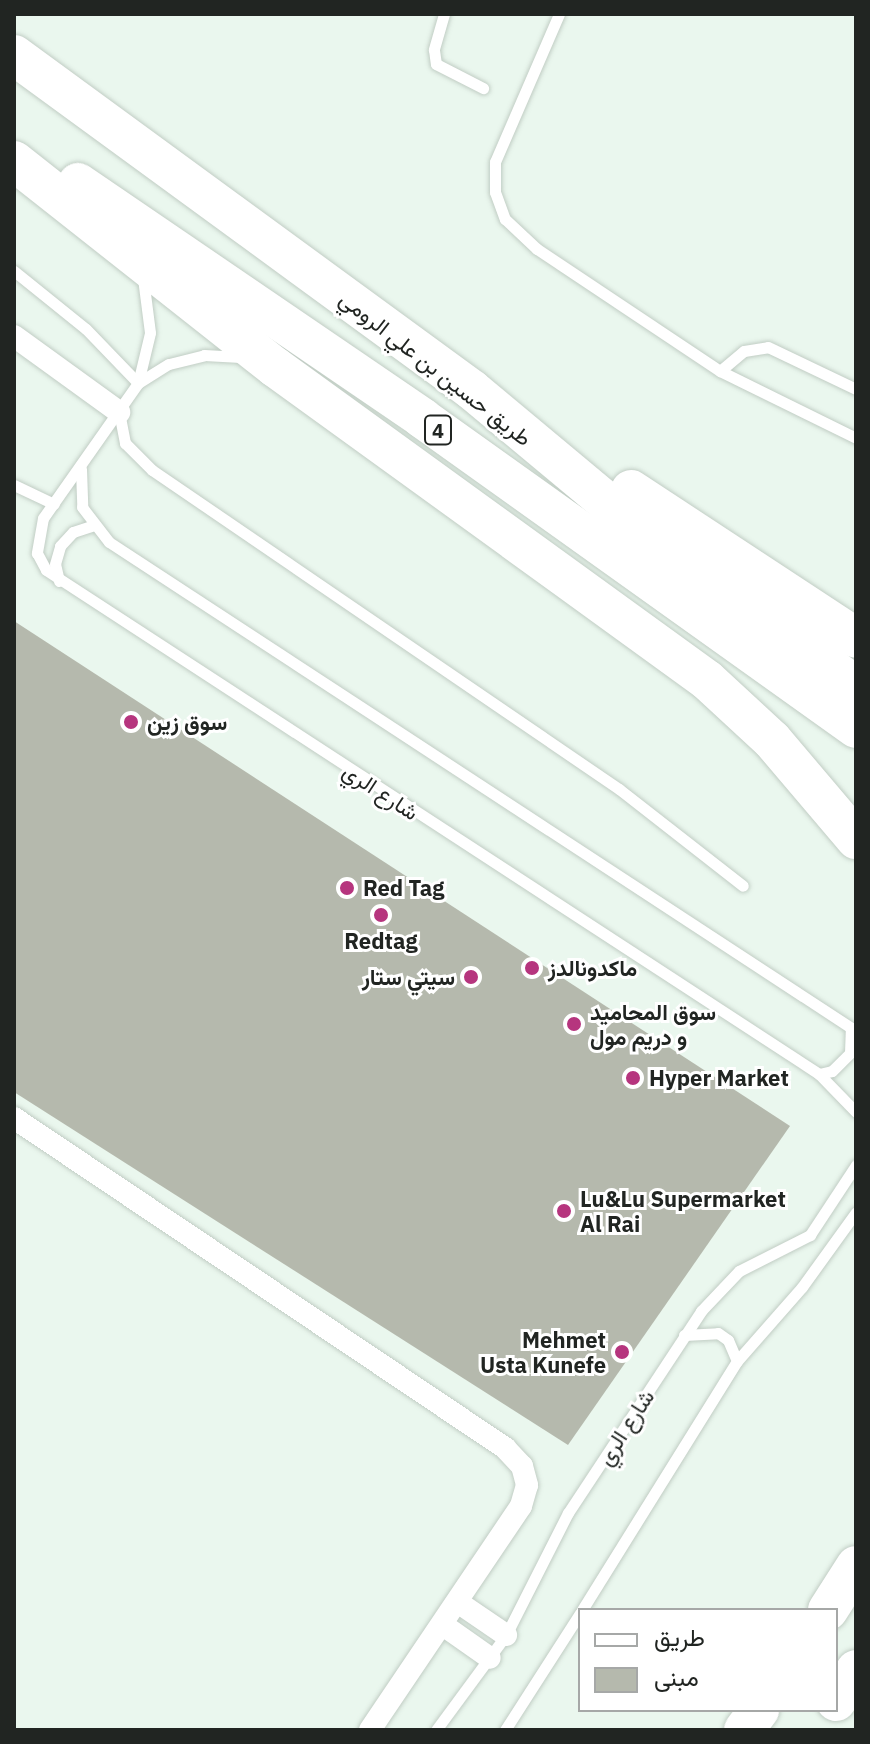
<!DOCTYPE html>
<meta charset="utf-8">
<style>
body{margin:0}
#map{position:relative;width:870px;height:1744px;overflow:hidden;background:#eaf7ee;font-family:"IBM Plex Sans",Vazirmatn,sans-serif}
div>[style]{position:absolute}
.building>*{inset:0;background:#b5b9ad}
.roads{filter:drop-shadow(0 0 2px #c1cdc4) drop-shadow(0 0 2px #c1cdc4)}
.lane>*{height:11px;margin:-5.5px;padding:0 5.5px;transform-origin:5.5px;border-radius:5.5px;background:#fff}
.street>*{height:22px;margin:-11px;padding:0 11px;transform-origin:11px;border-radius:11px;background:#fff}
.highway>*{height:40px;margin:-20px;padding:0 20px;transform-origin:20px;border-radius:20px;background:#fff}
.dots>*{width:22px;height:22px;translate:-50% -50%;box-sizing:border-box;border:4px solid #fff;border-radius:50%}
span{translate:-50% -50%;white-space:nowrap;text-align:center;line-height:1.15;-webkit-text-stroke:6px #fff;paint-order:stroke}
.shield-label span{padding:2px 6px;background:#fff;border:2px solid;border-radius:6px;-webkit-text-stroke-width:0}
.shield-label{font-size:20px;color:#212522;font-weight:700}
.street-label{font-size:22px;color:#212522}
.poi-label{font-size:22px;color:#212522;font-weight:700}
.left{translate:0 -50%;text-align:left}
.right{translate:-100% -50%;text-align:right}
.frame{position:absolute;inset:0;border:16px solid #212522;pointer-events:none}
.legend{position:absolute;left:578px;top:1608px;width:260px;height:104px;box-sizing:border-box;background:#fff;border:2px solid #a6a8a7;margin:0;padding:10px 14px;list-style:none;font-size:24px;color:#212522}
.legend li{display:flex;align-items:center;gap:16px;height:40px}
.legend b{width:40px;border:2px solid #a6a8a7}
</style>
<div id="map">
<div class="building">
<i style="clip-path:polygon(14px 621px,790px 1126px,568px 1445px,14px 1092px)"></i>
</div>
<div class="roads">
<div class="lane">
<i style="left:444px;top:14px;width:37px;rotate:106deg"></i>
<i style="left:434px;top:50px;width:14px;rotate:82deg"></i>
<i style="left:436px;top:64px;width:53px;rotate:27.1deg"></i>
<i style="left:559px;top:14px;width:161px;rotate:113.4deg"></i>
<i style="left:495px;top:162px;width:30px;rotate:90deg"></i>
<i style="left:495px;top:192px;width:29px;rotate:70deg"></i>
<i style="left:505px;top:219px;width:44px;rotate:43.2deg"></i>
<i style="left:537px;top:249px;width:220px;rotate:33.7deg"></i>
<i style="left:720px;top:371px;width:152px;rotate:26.2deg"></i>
<i style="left:14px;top:271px;width:92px;rotate:38.9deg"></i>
<i style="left:86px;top:329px;width:75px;rotate:46.1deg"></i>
<i style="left:143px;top:278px;width:55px;rotate:82.7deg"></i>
<i style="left:150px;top:333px;width:51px;rotate:103.5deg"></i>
<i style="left:138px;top:383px;width:165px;rotate:125.1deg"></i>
<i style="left:43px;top:518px;width:36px;rotate:100deg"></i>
<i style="left:37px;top:553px;width:19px;rotate:62deg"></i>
<i style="left:46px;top:570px;width:923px;rotate:33.1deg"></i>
<i style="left:819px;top:1074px;width:53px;rotate:45.8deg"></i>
<i style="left:720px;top:371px;width:31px;rotate:-40deg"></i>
<i style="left:744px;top:351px;width:24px;rotate:-9deg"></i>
<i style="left:768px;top:347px;width:98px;rotate:25.5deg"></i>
<i style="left:138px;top:383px;width:36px;rotate:-32deg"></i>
<i style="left:169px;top:364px;width:36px;rotate:-14deg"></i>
<i style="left:204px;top:355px;width:39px;rotate:3deg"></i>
<i style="left:119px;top:412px;width:32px;rotate:79deg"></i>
<i style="left:125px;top:443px;width:38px;rotate:45deg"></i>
<i style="left:152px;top:470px;width:566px;rotate:34.34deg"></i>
<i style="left:619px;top:789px;width:157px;rotate:38deg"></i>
<i style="left:81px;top:469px;width:38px;rotate:88deg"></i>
<i style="left:82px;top:507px;width:44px;rotate:52.4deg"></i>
<i style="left:109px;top:542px;width:893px;rotate:33.21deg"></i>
<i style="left:14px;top:485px;width:44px;rotate:25.4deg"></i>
<i style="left:59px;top:581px;width:17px;rotate:-103deg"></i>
<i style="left:55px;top:564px;width:19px;rotate:-74deg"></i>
<i style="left:60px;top:546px;width:19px;rotate:-47deg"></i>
<i style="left:73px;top:532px;width:20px;rotate:-18deg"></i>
<i style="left:819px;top:1074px;width:13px;rotate:-13deg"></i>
<i style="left:832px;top:1071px;width:25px;rotate:-45deg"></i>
<i style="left:850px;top:1053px;width:25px;rotate:-88deg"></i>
<i style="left:684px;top:1335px;width:34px;rotate:-3deg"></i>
<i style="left:718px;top:1333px;width:12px;rotate:35deg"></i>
<i style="left:728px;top:1340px;width:23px;rotate:67deg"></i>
<i style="left:582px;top:1610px;width:293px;rotate:-58.1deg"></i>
<i style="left:737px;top:1361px;width:98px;rotate:-48.7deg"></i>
<i style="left:802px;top:1287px;width:92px;rotate:-54.2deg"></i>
<i style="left:436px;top:1730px;width:118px;rotate:-53.6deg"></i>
<i style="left:506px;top:1635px;width:137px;rotate:-63.1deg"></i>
<i style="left:568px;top:1513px;width:242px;rotate:-56.6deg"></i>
<i style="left:701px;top:1311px;width:55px;rotate:-46.5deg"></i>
<i style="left:739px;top:1271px;width:80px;rotate:-26.9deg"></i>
<i style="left:810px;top:1235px;width:84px;rotate:-56.7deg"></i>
<i style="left:505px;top:1730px;width:139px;rotate:-57.3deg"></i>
</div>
<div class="street">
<i style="left:14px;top:336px;width:130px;rotate:35.9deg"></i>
<i style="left:14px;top:1118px;width:592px;rotate:33.9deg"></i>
<i style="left:505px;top:1448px;width:25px;rotate:47deg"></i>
<i style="left:522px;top:1466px;width:20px;rotate:75deg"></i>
<i style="left:527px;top:1485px;width:22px;rotate:106deg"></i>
<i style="left:521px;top:1506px;width:270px;rotate:124deg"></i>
<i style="left:459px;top:1603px;width:57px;rotate:34.2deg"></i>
<i style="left:443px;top:1625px;width:57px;rotate:35.1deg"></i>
</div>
<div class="highway">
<i style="left:14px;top:55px;width:567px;rotate:36.18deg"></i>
<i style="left:472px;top:390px;width:187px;rotate:39.8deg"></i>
<i style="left:616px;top:510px;width:298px;rotate:36.3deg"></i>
<i style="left:14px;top:161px;width:333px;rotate:38.3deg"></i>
<i style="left:275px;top:367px;width:533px;rotate:35.92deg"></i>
<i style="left:707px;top:680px;width:88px;rotate:42.7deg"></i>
<i style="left:772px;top:740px;width:130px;rotate:49.7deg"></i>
<i style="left:78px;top:183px;width:417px;rotate:34.3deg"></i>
<i style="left:422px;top:418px;width:533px;rotate:35.54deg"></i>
<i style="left:631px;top:490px;width:269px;rotate:33.3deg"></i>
<i style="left:828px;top:1610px;width:52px;rotate:-57.5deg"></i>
<i style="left:836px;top:1701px;width:37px;rotate:-57deg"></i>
<i style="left:744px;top:1730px;width:25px;rotate:-53deg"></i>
</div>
</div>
<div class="dots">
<i style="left:131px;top:722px;background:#b6357e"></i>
<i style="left:347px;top:888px;background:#b6357e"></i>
<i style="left:381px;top:915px;background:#b6357e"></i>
<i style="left:532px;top:968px;background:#b6357e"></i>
<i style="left:471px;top:977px;background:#b6357e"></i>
<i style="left:574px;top:1024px;background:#b6357e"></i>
<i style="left:633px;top:1078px;background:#b6357e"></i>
<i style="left:564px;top:1211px;background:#b6357e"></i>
<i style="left:622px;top:1352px;background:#b6357e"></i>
</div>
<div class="shield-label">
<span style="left:438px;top:430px">4</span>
</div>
<div class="street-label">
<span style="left:436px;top:368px;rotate:38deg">طريق حسين بن علي الرومي</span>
<span style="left:381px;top:791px;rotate:33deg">شارع الري</span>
<span style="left:625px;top:1427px;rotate:-57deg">شارع الري</span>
</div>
<div class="poi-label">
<span class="left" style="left:147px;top:722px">سوق زين</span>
<span class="left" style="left:363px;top:888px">Red Tag</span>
<span style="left:381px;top:941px">Redtag</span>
<span class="left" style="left:548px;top:968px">ماكدونالدز</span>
<span class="right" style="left:455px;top:977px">سيتي ستار</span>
<span class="left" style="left:590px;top:1024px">سوق المحاميد<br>و دريم مول</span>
<span class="left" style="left:649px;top:1078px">Hyper Market</span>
<span class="left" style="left:580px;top:1211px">Lu&amp;Lu Supermarket<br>Al Rai</span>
<span class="right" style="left:606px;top:1352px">Mehmet<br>Usta Kunefe</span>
</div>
<div class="frame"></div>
<ul class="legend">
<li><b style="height:10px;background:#fff"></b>طريق</li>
<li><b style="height:22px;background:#b5b9ad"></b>مبنى</li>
</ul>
</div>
